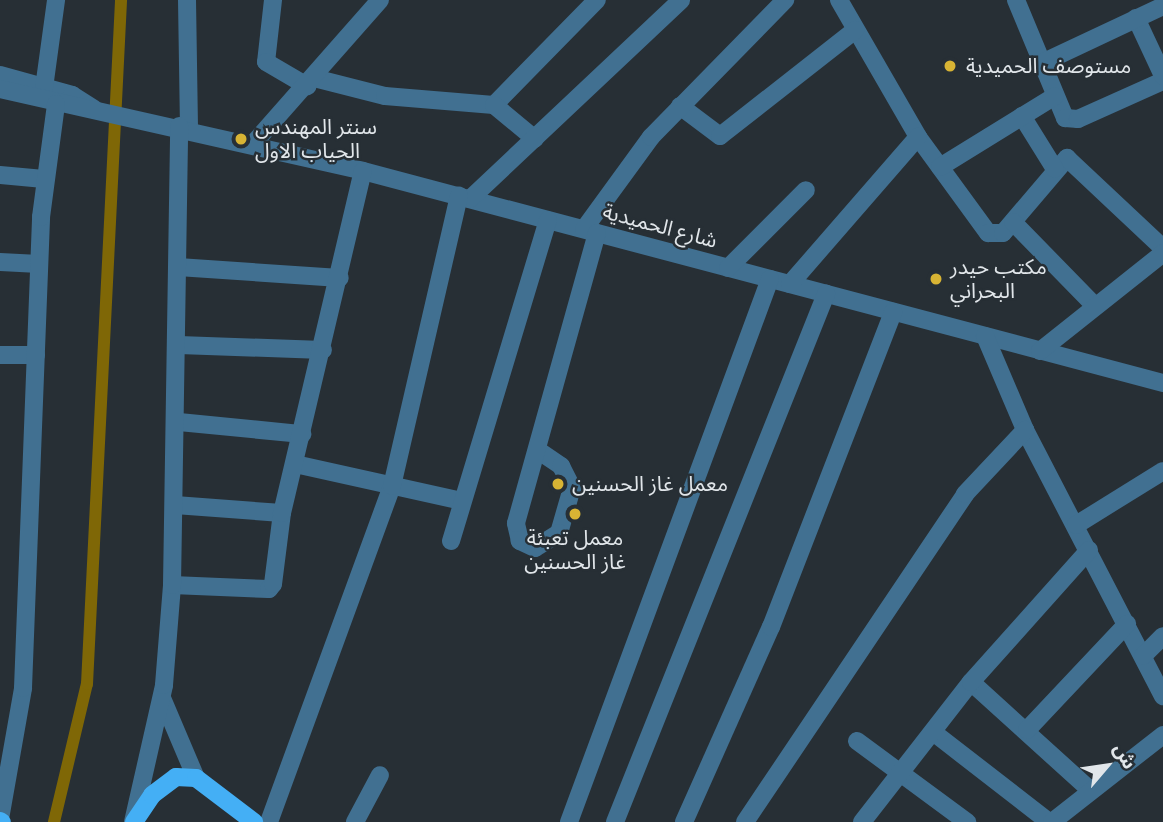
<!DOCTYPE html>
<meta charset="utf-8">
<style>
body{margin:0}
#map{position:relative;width:1163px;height:822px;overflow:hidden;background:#272f35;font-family:"Public Sans","Noto Sans Arabic",sans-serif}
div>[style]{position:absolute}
.canal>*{height:12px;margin:-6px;padding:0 6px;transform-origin:6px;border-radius:6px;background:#7f6706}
.minor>*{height:18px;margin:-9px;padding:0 9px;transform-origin:9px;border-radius:9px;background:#417091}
.major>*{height:18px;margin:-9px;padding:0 9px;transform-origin:9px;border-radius:9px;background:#44aff5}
.dots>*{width:19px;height:19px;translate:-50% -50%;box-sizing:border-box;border:4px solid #272f35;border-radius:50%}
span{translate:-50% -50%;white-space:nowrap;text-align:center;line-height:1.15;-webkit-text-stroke:5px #272f35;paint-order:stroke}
.poi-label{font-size:21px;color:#e1e6ea}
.left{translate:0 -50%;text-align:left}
.street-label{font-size:21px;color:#e1e6ea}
.north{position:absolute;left:1072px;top:731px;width:70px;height:70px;-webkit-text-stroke:5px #272f35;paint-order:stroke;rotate:61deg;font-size:19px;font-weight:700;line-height:28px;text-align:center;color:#e1e6ea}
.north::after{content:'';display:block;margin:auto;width:24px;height:32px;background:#e1e6ea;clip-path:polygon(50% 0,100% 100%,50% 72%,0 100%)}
</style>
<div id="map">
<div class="canal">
<i style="left:54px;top:822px;width:142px;rotate:-76.6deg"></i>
<i style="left:87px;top:684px;width:685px;rotate:-87.15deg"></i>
</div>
<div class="minor">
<i style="left:187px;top:0;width:127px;rotate:89.1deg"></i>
<i style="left:273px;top:0;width:62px;rotate:96.4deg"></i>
<i style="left:266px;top:62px;width:48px;rotate:30.3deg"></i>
<i style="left:839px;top:0;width:158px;rotate:60deg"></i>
<i style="left:918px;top:137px;width:119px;rotate:53.9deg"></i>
<i style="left:988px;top:233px;width:15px"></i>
<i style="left:1003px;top:233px;width:99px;rotate:-49.5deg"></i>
<i style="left:1067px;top:158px;width:132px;rotate:43.2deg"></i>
<i style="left:1016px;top:0;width:128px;rotate:67.4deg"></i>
<i style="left:1065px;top:118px;width:13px;rotate:4deg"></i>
<i style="left:1078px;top:119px;width:93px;rotate:-24.1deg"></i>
<i style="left:1136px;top:18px;width:64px;rotate:65deg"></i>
<i style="left:1042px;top:63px;width:134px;rotate:-25.2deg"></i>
<i style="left:0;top:75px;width:75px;rotate:15.5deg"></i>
<i style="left:72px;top:95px;width:26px;rotate:32deg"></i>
<i style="left:314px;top:78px;width:73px;rotate:14.2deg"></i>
<i style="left:385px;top:96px;width:109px;rotate:4.7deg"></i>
<i style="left:494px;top:105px;width:147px;rotate:-45.6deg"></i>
<i style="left:44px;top:88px;width:89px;rotate:-82.2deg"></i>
<i style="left:0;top:89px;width:372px;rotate:12.7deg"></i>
<i style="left:363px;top:171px;width:828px;rotate:14.84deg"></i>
<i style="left:494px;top:105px;width:53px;rotate:39.7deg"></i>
<i style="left:680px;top:106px;width:50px;rotate:36.9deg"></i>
<i style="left:720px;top:136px;width:172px;rotate:-38.1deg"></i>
<i style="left:1022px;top:116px;width:62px;rotate:58.1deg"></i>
<i style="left:253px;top:144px;width:192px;rotate:-48.6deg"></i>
<i style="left:940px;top:167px;width:135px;rotate:-31.7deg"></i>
<i style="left:0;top:175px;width:44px;rotate:5.2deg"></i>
<i style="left:470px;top:199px;width:290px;rotate:-43.3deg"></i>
<i style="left:1013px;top:222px;width:116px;rotate:45.7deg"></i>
<i style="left:584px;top:229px;width:114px;rotate:-53.9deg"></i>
<i style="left:651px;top:137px;width:192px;rotate:-45.6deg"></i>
<i style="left:0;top:262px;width:39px;rotate:3deg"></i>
<i style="left:178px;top:267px;width:162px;rotate:3.9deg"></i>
<i style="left:728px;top:268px;width:110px;rotate:-45deg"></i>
<i style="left:790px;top:284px;width:195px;rotate:-49deg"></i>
<i style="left:985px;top:336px;width:102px;rotate:66.9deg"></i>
<i style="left:1025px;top:430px;width:300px;rotate:62.6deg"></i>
<i style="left:179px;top:345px;width:144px;rotate:2deg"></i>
<i style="left:1040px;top:351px;width:157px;rotate:-38.5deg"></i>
<i style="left:0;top:355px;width:36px"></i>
<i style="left:179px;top:422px;width:124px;rotate:5.6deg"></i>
<i style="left:539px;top:451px;width:27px;rotate:34deg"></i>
<i style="left:561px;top:466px;width:25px;rotate:63deg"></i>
<i style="left:572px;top:488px;width:47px;rotate:106.1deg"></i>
<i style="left:559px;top:533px;width:28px;rotate:148deg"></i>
<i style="left:535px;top:548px;width:17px;rotate:-155deg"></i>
<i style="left:520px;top:541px;width:18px;rotate:-103deg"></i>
<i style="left:516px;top:523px;width:301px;rotate:-74.4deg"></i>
<i style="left:295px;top:464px;width:171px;rotate:12.5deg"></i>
<i style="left:175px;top:505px;width:107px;rotate:4.3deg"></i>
<i style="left:1076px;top:525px;width:102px;rotate:-31.8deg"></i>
<i style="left:451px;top:541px;width:335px;rotate:-73.2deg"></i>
<i style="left:172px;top:585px;width:97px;rotate:2.4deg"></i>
<i style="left:269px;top:589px;width:6px;rotate:-51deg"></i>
<i style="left:273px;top:584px;width:72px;rotate:-82.8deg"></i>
<i style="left:282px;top:513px;width:351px;rotate:-76.7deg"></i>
<i style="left:1143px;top:656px;width:28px;rotate:-45deg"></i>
<i style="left:971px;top:682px;width:158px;rotate:42.2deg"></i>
<i style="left:162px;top:698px;width:87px;rotate:67deg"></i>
<i style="left:1027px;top:730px;width:146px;rotate:-46.7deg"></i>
<i style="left:933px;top:732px;width:147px;rotate:37.8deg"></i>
<i style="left:857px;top:741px;width:137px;rotate:36.4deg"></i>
<i style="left:0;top:819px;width:133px;rotate:-80deg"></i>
<i style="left:23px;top:688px;width:471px;rotate:-87.8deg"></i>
<i style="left:41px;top:217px;width:114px;rotate:-82.4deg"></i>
<i style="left:133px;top:822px;width:140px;rotate:-77.2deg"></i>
<i style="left:164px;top:685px;width:100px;rotate:-85.4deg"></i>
<i style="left:172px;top:585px;width:459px;rotate:-89.1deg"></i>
<i style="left:269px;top:822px;width:358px;rotate:-69.9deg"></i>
<i style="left:392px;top:486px;width:298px;rotate:-77deg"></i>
<i style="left:355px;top:822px;width:53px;rotate:-62deg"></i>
<i style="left:569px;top:822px;width:579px;rotate:-69.69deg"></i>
<i style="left:615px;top:822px;width:569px;rotate:-68.22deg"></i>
<i style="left:684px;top:822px;width:214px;rotate:-66deg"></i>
<i style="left:771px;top:627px;width:338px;rotate:-68.8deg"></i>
<i style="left:745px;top:822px;width:395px;rotate:-56.1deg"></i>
<i style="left:965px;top:494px;width:88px;rotate:-46.8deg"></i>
<i style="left:862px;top:822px;width:177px;rotate:-52.1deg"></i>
<i style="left:971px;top:682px;width:177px;rotate:-48.2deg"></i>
<i style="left:1052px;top:822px;width:141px;rotate:-38.1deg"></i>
</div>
<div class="major">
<i style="left:0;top:821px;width:2px;rotate:27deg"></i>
<i style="left:134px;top:822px;width:32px;rotate:-56deg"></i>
<i style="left:152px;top:795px;width:30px;rotate:-37deg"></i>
<i style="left:176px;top:777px;width:20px;rotate:3deg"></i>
<i style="left:196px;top:778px;width:73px;rotate:37.2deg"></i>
</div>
<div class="dots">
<i style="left:950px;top:66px;background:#d8b434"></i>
<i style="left:241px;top:139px;background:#d8b434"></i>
<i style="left:936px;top:279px;background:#d8b434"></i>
<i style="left:558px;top:484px;background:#d8b434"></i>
<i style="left:575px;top:514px;background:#d8b434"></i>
</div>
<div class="poi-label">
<span class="left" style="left:966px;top:66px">مستوصف الحميدية</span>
<span class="left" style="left:255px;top:139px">سنتر المهندس<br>الحياب الاول</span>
<span class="left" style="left:950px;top:279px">مكتب حيدر<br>البحراني</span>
<span class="left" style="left:572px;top:484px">معمل غاز الحسنين</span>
<span style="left:575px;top:550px">معمل تعبئة<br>غاز الحسنين</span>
</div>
<div class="street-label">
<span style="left:660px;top:226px;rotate:15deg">شارع الحميدية</span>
</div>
<div class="north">ش</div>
</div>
